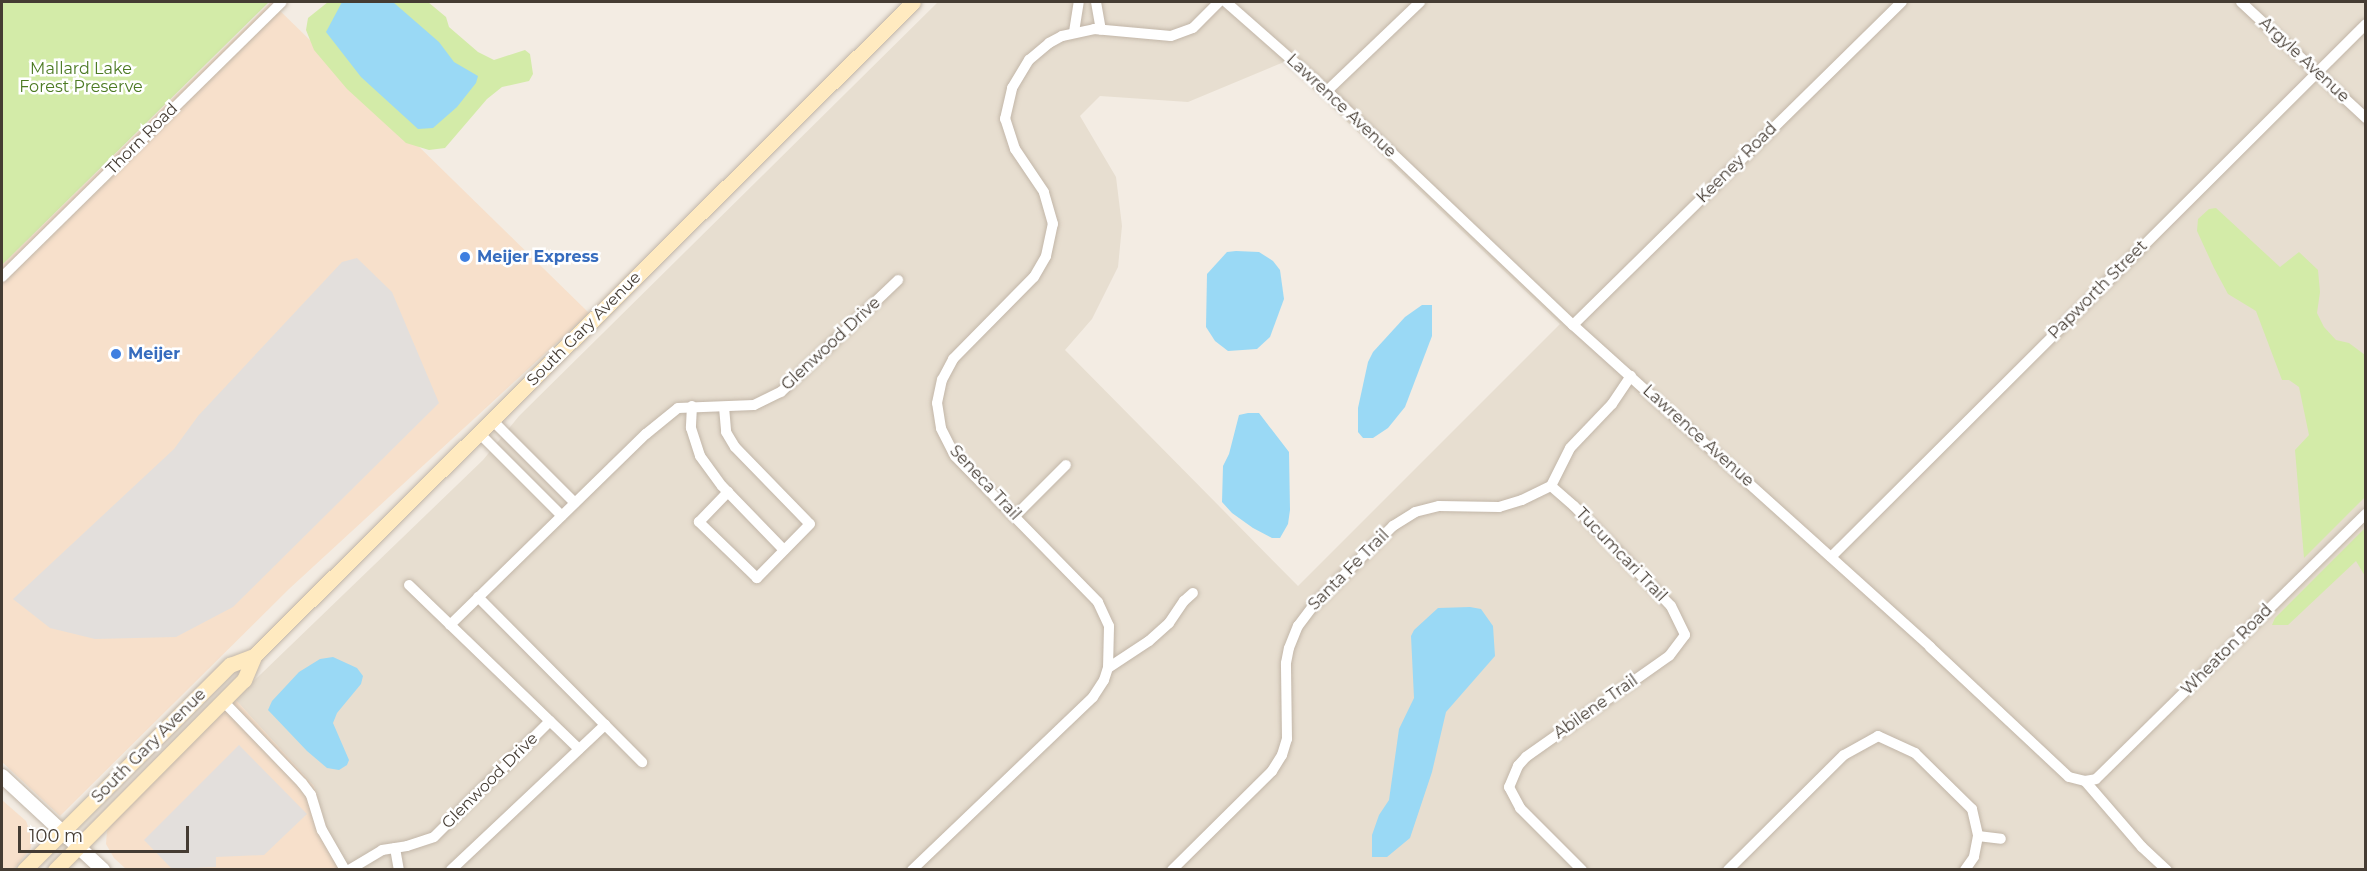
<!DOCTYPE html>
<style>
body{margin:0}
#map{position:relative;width:2367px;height:871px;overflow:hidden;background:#f3ece3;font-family:Montserrat,sans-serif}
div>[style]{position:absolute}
.residential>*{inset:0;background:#e7ded0}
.commercial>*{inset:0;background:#f7e0cb}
.green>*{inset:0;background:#d3eba8}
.parking>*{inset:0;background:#e3dfdc}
.water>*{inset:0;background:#9ad9f5}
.roads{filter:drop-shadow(0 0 2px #c2b6a8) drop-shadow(0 0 2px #c2b6a8)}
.minor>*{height:10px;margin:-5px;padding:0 5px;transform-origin:5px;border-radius:5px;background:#fff}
.tertiary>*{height:14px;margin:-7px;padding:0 7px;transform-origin:7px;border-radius:7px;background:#fff}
.secondary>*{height:15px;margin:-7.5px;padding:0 7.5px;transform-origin:7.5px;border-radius:7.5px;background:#ffeac0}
.dots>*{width:16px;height:16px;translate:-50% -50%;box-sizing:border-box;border:3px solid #fff;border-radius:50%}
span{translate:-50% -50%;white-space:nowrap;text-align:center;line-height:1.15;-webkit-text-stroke:5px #fff;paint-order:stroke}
.street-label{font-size:16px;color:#453c33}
.park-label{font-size:16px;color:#4c7a23}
.shop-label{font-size:16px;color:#366cbe;font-weight:700}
.left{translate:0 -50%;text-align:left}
.frame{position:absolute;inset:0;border:3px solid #453c33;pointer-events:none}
.scale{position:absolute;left:18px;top:826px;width:171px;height:27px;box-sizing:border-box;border:3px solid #453c33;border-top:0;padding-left:8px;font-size:18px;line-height:21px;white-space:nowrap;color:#453c33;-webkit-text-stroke:4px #fff;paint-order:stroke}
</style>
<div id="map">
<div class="residential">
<i style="clip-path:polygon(evenodd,938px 2px,2365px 2px,2365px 869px,350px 869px,327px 829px,314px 786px,235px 699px,483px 460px,519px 416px,938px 2px,1284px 62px,1560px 324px,1298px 586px,1065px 350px,1092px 319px,1118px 267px,1122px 226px,1116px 177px,1080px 116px,1100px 96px,1188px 102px,1284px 62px)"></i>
</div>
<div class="commercial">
<i style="clip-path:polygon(271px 2px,589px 313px,289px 589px,60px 816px,2px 762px,2px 265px)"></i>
<i style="clip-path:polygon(235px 699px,314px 786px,327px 829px,350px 869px,126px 869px,114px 858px,106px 844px,107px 831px,114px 821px)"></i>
<i style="clip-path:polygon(2px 800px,26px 821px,32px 837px,31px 848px,14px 869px,2px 869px)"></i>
</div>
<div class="green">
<i style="clip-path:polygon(2px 2px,269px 2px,2px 265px)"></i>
<i style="clip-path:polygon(328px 2px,428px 2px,446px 17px,449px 27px,478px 52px,494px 60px,525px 50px,530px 54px,533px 74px,529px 81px,502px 87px,487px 99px,445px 148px,429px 150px,406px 143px,347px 89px,314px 50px,306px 30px,308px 18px)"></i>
<i style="clip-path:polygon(2216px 208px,2280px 267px,2299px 252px,2318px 270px,2320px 292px,2317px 313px,2324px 327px,2336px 340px,2349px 343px,2365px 355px,2365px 497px,2304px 558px,2295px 450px,2309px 435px,2299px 387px,2289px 380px,2282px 380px,2256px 311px,2228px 294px,2214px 268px,2197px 231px,2198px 219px,2209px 209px)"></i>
<i style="clip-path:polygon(2365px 528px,2365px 576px,2356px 561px,2288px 625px,2272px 625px,2275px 618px)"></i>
</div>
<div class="parking">
<i style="clip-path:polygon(357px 258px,392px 292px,439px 403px,233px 607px,176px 637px,95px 639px,50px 628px,13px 599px,174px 449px,198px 416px,342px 262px)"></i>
<i style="clip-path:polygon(239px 745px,307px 814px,264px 855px,216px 857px,216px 867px,172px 869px,144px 840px)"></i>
</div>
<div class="water">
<i style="clip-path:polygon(342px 2px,393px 2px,439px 42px,454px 62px,478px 76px,476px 83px,457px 107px,433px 128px,418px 129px,361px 77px,326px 32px)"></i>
<i style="clip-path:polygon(1236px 251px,1259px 252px,1273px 261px,1280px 270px,1284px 299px,1270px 337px,1257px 349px,1228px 351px,1215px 341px,1206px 327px,1207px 274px,1227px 252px)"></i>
<i style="clip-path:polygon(1422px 305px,1432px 305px,1432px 336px,1405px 407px,1388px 428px,1373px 438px,1363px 438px,1358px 432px,1358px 408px,1368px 362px,1373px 352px,1405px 317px)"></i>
<i style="clip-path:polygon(1248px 413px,1259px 413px,1289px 452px,1290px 510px,1288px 524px,1280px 538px,1272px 538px,1253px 528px,1232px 513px,1222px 502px,1223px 466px,1229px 454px,1239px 415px)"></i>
<i style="clip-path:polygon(1470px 607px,1481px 609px,1493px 626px,1495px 656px,1446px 712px,1432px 772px,1410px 838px,1387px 857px,1372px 857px,1372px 835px,1379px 815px,1389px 800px,1399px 729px,1414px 698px,1411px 636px,1414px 630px,1438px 608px)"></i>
<i style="clip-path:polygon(333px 657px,357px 668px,363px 676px,361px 684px,337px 713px,333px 723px,349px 760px,347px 765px,339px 770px,327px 768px,307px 751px,268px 710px,272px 701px,299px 672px,320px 659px)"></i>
</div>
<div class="roads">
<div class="minor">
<i style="left:1096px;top:2px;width:28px;rotate:80deg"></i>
<i style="left:1226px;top:2px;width:135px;rotate:41.4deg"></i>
<i style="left:1327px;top:91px;width:340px;rotate:43.6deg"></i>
<i style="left:1573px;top:325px;width:481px;rotate:42deg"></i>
<i style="left:1930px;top:647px;width:190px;rotate:43.1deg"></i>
<i style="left:2069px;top:777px;width:16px;rotate:14deg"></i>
<i style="left:2085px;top:781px;width:87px;rotate:49.2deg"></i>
<i style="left:2142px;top:847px;width:34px;rotate:43deg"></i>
<i style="left:2241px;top:2px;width:171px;rotate:42.9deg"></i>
<i style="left:1074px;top:32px;width:30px;rotate:-81deg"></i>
<i style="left:1327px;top:91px;width:129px;rotate:-43.7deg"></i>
<i style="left:2px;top:277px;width:392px;rotate:-44.5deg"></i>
<i style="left:1573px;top:325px;width:461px;rotate:-44.5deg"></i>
<i style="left:692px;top:406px;width:22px;rotate:93deg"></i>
<i style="left:691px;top:428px;width:29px;rotate:72deg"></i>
<i style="left:700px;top:456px;width:37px;rotate:54deg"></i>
<i style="left:722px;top:486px;width:89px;rotate:45.9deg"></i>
<i style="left:724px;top:407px;width:25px;rotate:85deg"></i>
<i style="left:726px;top:432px;width:17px;rotate:59deg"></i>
<i style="left:735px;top:447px;width:107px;rotate:45.8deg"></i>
<i style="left:810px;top:524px;width:76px;rotate:134.5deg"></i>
<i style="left:757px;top:578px;width:81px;rotate:-136deg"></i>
<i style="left:699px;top:522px;width:42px;rotate:-46deg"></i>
<i style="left:492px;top:420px;width:117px;rotate:45deg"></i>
<i style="left:479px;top:433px;width:117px;rotate:45deg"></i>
<i style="left:1551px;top:486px;width:30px;rotate:41deg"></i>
<i style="left:1574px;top:506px;width:139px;rotate:45.9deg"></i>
<i style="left:1671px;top:606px;width:32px;rotate:64deg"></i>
<i style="left:1685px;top:635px;width:26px;rotate:127deg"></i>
<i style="left:1669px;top:656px;width:175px;rotate:144.8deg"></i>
<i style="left:1526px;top:757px;width:12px;rotate:132deg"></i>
<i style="left:1518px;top:766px;width:23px;rotate:113deg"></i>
<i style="left:1509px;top:787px;width:24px;rotate:62deg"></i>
<i style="left:1520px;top:808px;width:88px;rotate:45deg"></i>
<i style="left:1015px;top:516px;width:72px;rotate:-45deg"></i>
<i style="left:1831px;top:557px;width:755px;rotate:-44.89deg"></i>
<i style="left:409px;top:585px;width:236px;rotate:44deg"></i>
<i style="left:478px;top:597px;width:233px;rotate:45.2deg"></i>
<i style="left:450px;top:625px;width:274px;rotate:-44.3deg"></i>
<i style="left:646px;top:434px;width:41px;rotate:-39.1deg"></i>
<i style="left:678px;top:408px;width:76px;rotate:-2.3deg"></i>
<i style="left:754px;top:405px;width:30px;rotate:-26deg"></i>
<i style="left:781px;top:392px;width:162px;rotate:-43.7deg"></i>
<i style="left:1108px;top:668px;width:49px;rotate:-33.4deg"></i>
<i style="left:1149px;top:641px;width:27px;rotate:-42deg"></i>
<i style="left:1169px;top:623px;width:27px;rotate:-56deg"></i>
<i style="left:1184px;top:601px;width:12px;rotate:-42deg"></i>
<i style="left:223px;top:701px;width:114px;rotate:46.1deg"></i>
<i style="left:302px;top:783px;width:15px;rotate:53deg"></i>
<i style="left:311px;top:795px;width:37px;rotate:73deg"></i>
<i style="left:322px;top:830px;width:46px;rotate:60.1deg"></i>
<i style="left:2085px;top:781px;width:11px;rotate:-10deg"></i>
<i style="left:2096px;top:779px;width:378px;rotate:-44.5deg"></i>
<i style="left:1978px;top:836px;width:23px;rotate:7deg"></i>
<i style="left:395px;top:848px;width:22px;rotate:80deg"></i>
<i style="left:349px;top:870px;width:39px;rotate:-31deg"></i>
<i style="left:382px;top:850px;width:25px;rotate:-9deg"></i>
<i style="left:407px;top:846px;width:28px;rotate:-18deg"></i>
<i style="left:434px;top:837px;width:164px;rotate:-45deg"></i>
<i style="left:451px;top:870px;width:212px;rotate:-43.3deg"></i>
<i style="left:912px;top:870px;width:250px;rotate:-43.7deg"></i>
<i style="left:1093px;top:697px;width:20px;rotate:-57deg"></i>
<i style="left:1104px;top:680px;width:13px;rotate:-72deg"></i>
<i style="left:1108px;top:668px;width:42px;rotate:-88.6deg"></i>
<i style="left:1109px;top:626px;width:26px;rotate:-115deg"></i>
<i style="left:1098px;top:602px;width:204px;rotate:-134.4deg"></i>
<i style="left:955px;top:456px;width:31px;rotate:-117deg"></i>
<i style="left:941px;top:428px;width:25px;rotate:-99deg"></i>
<i style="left:937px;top:403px;width:24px;rotate:-78deg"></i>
<i style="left:942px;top:380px;width:24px;rotate:-62deg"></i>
<i style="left:953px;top:359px;width:115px;rotate:-45.4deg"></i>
<i style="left:1034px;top:277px;width:24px;rotate:-60deg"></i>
<i style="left:1046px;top:256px;width:33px;rotate:-78deg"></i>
<i style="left:1053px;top:224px;width:33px;rotate:-106deg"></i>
<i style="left:1044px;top:192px;width:52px;rotate:-124deg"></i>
<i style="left:1015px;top:149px;width:32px;rotate:-108deg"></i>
<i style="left:1005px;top:119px;width:32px;rotate:-77deg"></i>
<i style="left:1012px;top:88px;width:33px;rotate:-59deg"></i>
<i style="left:1029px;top:60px;width:26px;rotate:-40deg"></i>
<i style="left:1049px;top:43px;width:15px;rotate:-28deg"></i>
<i style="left:1062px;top:36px;width:33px;rotate:-12deg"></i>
<i style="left:1094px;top:29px;width:77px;rotate:5.2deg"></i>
<i style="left:1171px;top:36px;width:23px;rotate:-20deg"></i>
<i style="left:1193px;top:28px;width:37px;rotate:-45deg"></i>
<i style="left:1172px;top:870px;width:141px;rotate:-44.7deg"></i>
<i style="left:1272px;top:771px;width:19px;rotate:-58deg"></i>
<i style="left:1282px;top:755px;width:17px;rotate:-73deg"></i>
<i style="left:1287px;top:739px;width:76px;rotate:-90.8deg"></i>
<i style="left:1286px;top:663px;width:15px;rotate:-79deg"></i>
<i style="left:1289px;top:648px;width:24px;rotate:-68deg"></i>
<i style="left:1298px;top:626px;width:26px;rotate:-53deg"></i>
<i style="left:1314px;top:605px;width:112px;rotate:-45deg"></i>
<i style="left:1393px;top:526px;width:26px;rotate:-32deg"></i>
<i style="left:1415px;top:512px;width:25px;rotate:-14deg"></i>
<i style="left:1439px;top:506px;width:60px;rotate:1deg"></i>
<i style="left:1499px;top:507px;width:24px;rotate:-17deg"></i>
<i style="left:1522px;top:500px;width:32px;rotate:-26deg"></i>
<i style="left:1551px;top:486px;width:42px;rotate:-63.4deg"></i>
<i style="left:1570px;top:448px;width:61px;rotate:-46.3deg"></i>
<i style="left:1612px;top:404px;width:34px;rotate:-56deg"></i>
<i style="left:1728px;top:870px;width:163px;rotate:-44.8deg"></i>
<i style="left:1844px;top:755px;width:39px;rotate:-29deg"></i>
<i style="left:1878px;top:736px;width:41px;rotate:24.7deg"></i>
<i style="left:1915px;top:753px;width:80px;rotate:44.5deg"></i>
<i style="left:1972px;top:809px;width:28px;rotate:77deg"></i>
<i style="left:1978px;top:836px;width:21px;rotate:101deg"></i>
<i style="left:1974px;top:857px;width:16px;rotate:125deg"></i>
</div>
<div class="tertiary">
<i style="left:2px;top:776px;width:138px;rotate:42.9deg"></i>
</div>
<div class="secondary">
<i style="left:24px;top:870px;width:291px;rotate:-44.9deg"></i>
<i style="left:230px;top:665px;width:26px;rotate:-21deg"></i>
<i style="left:55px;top:870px;width:268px;rotate:-45.2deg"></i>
<i style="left:244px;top:680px;width:26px;rotate:-67deg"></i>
<i style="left:254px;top:656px;width:928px;rotate:-44.78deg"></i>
</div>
</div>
<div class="dots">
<i style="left:465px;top:257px;background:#3f7fe0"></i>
<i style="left:116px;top:354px;background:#3f7fe0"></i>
</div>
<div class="street-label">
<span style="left:2304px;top:60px;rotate:43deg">Argyle Avenue</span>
<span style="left:1341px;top:106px;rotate:43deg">Lawrence Avenue</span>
<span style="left:142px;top:139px;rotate:-45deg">Thorn Road</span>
<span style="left:1737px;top:163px;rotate:-45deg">Keeney Road</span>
<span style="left:2098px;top:290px;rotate:-45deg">Papworth Street</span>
<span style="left:584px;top:329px;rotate:-45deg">South Gary Avenue</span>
<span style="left:831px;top:344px;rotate:-43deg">Glenwood Drive</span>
<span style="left:1698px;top:436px;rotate:42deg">Lawrence Avenue</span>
<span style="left:985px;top:483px;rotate:47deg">Seneca Trail</span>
<span style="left:1621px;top:555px;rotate:46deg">Tucumcari Trail</span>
<span style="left:1349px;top:570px;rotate:-45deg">Santa Fe Trail</span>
<span style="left:2227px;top:650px;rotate:-45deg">Wheaton Road</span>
<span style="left:1596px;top:707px;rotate:-35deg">Abilene Trail</span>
<span style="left:149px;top:746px;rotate:-45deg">South Gary Avenue</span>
<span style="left:490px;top:781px;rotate:-45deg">Glenwood Drive</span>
</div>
<div class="park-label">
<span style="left:81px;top:78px">Mallard Lake<br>Forest Preserve</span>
</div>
<div class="shop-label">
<span class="left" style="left:477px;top:257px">Meijer Express</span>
<span class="left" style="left:128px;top:354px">Meijer</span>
</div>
<div class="frame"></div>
<div class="scale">100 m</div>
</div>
